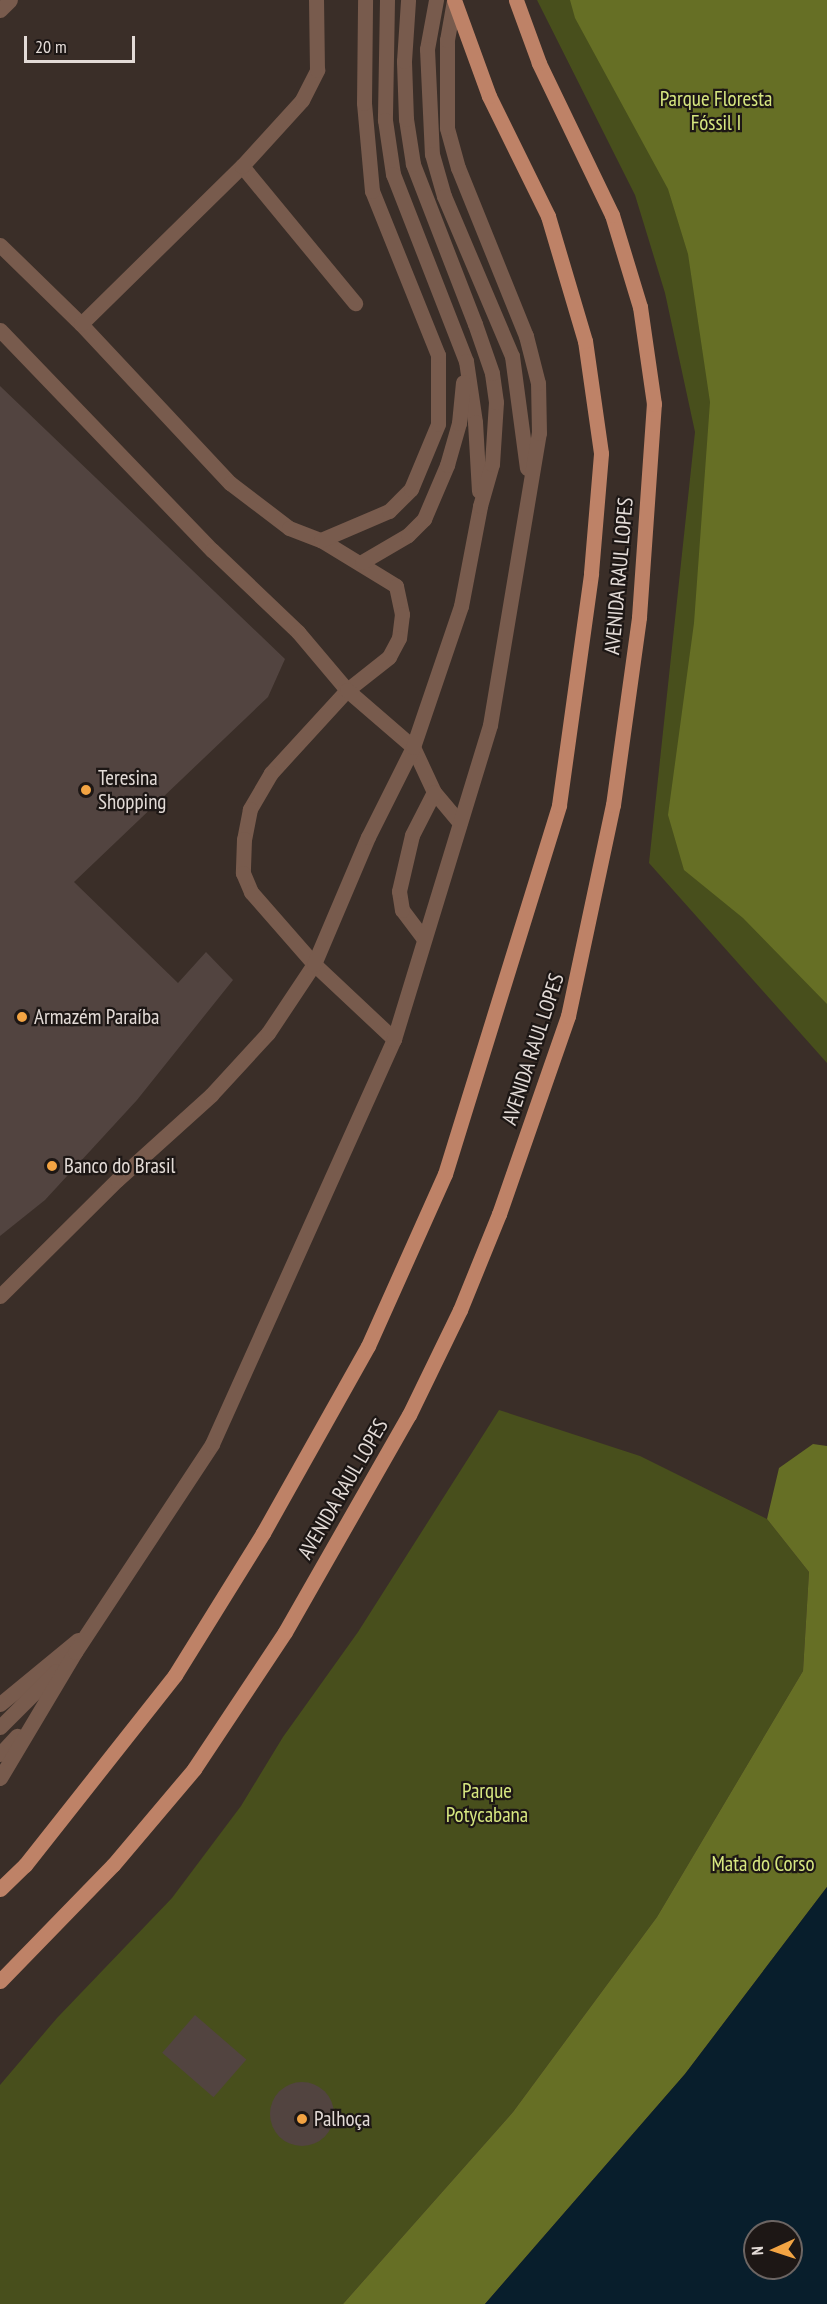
<!DOCTYPE html>
<meta charset="utf-8">
<style>
body{margin:0}
#map{position:relative;width:827px;height:2304px;overflow:hidden;background:#3a2e28;font-family:"PT Sans Narrow",sans-serif}
div>[style]{position:absolute}
.green>*{inset:0;background:#484f1c}
.forest>*{inset:0;background:#666f25}
.water>*{inset:0;background:#081e2c}
.building>*{inset:0;background:#524440;transform-origin:0 0}
.round{border-radius:50%}
.service>*{height:15px;margin:-7.5px;padding:0 7.5px;transform-origin:7.5px;border-radius:7.5px;background:#785b4d}
.primary>*{height:15px;margin:-7.5px;padding:0 7.5px;transform-origin:7.5px;border-radius:7.5px;background:#be8267}
.dots>*{width:16px;height:16px;translate:-50% -50%;box-sizing:border-box;border:3px solid #1d1715;border-radius:50%}
span{translate:-50% -50%;white-space:nowrap;text-align:center;line-height:1.15;-webkit-text-stroke:4.5px #1d1715;paint-order:stroke}
.park-label{font-size:21px;color:#d7e780}
.street-label{font-size:21px;color:#e3dbd7}
.poi-label{font-size:21px;color:#e3dbd7}
.left{translate:0 -50%;text-align:left}
.north{position:absolute;left:743px;top:2220px;width:60px;height:60px;box-sizing:border-box;background:#1d1715;border:2px solid #6c6563;border-radius:50%;rotate:267deg;font-size:16px;font-weight:700;line-height:24px;text-align:center;color:#e3dbd7}
.north::after{content:'';display:block;margin:auto;width:21px;height:27px;background:#f3a443;clip-path:polygon(50% 0,100% 100%,50% 72%,0 100%)}
.scale{position:absolute;left:24px;top:36px;width:111px;height:27px;box-sizing:border-box;border:3px solid #e3dbd7;border-top:0;padding-left:8px;font-size:18px;line-height:21px;white-space:nowrap;color:#e3dbd7;-webkit-text-stroke:4px #1d1715;paint-order:stroke}
</style>
<div id="map">
<div class="green">
<i style="clip-path:polygon(537px 0,827px 0,827px 1063px,649px 863px,695px 432px,665px 293px,635px 195px)"></i>
<i style="clip-path:polygon(499px 1410px,640px 1456px,767px 1519px,809px 1572px,803px 1671px,657px 1917px,513px 2112px,343px 2304px,0 2304px,0 2085px,57px 2018px,172px 1898px,241px 1806px,283px 1737px,358px 1632px)"></i>
</div>
<div class="forest">
<i style="clip-path:polygon(570px 0,827px 0,827px 1004px,743px 918px,684px 870px,668px 815px,694px 623px,710px 402px,688px 254px,668px 189px,575px 18px)"></i>
<i style="clip-path:polygon(813px 1444px,827px 1446px,827px 1887px,685px 2074px,485px 2304px,343px 2304px,513px 2112px,657px 1917px,803px 1671px,809px 1572px,767px 1519px,779px 1468px)"></i>
</div>
<div class="water">
<i style="clip-path:polygon(evenodd,827px 1887px,827px 2304px,485px 2304px,685px 2074px,827px 1887px,755px 2232px,791px 2232px,791px 2268px,755px 2268px,755px 2232px)"></i>
</div>
<div class="building">
<i style="clip-path:polygon(0 386px,285px 659px,268px 697px,74px 882px,178px 983px,206px 952px,233px 980px,137px 1100px,45px 1200px,0 1236px)"></i>
<i style="left:195px;top:2015px;width:68px;height:50px;rotate:41deg"></i>
<i class="round" style="left:270px;top:2082px;width:64px;height:64px"></i>
</div>
<div class="service">
<i style="left:387px;top:0;width:120px;rotate:91deg"></i>
<i style="left:385px;top:120px;width:55px;rotate:81.6deg"></i>
<i style="left:393px;top:174px;width:201px;rotate:68.7deg"></i>
<i style="left:466px;top:361px;width:62px;rotate:81.6deg"></i>
<i style="left:475px;top:422px;width:69px;rotate:86.7deg"></i>
<i style="left:436px;top:0;width:50px;rotate:100.4deg"></i>
<i style="left:427px;top:49px;width:105px;rotate:87.3deg"></i>
<i style="left:432px;top:154px;width:44px;rotate:74.1deg"></i>
<i style="left:444px;top:196px;width:174px;rotate:67deg"></i>
<i style="left:512px;top:356px;width:113px;rotate:82.4deg"></i>
<i style="left:0;top:10px;width:14px;rotate:-45deg"></i>
<i style="left:242px;top:166px;width:178px;rotate:50.5deg"></i>
<i style="left:0;top:245px;width:113px;rotate:44.3deg"></i>
<i style="left:81px;top:324px;width:218px;rotate:46.9deg"></i>
<i style="left:230px;top:483px;width:74px;rotate:37.3deg"></i>
<i style="left:289px;top:528px;width:34px;rotate:21deg"></i>
<i style="left:321px;top:540px;width:88px;rotate:31.5deg"></i>
<i style="left:396px;top:586px;width:29px;rotate:78deg"></i>
<i style="left:402px;top:614px;width:24px;rotate:97deg"></i>
<i style="left:399px;top:638px;width:21px;rotate:118deg"></i>
<i style="left:389px;top:657px;width:53px;rotate:141.8deg"></i>
<i style="left:347px;top:690px;width:113px;rotate:132.5deg"></i>
<i style="left:271px;top:773px;width:42px;rotate:120.3deg"></i>
<i style="left:250px;top:809px;width:31px;rotate:101deg"></i>
<i style="left:244px;top:839px;width:34px;rotate:92deg"></i>
<i style="left:243px;top:873px;width:21px;rotate:67deg"></i>
<i style="left:251px;top:892px;width:96px;rotate:48.8deg"></i>
<i style="left:314px;top:964px;width:110px;rotate:43.2deg"></i>
<i style="left:81px;top:324px;width:226px;rotate:-44.5deg"></i>
<i style="left:242px;top:166px;width:89px;rotate:-47.7deg"></i>
<i style="left:302px;top:100px;width:34px;rotate:-63deg"></i>
<i style="left:317px;top:70px;width:70px;rotate:-90.8deg"></i>
<i style="left:0;top:330px;width:306px;rotate:46.1deg"></i>
<i style="left:212px;top:550px;width:119px;rotate:43.6deg"></i>
<i style="left:298px;top:632px;width:76px;rotate:49.8deg"></i>
<i style="left:347px;top:690px;width:87px;rotate:40.8deg"></i>
<i style="left:413px;top:747px;width:50px;rotate:65deg"></i>
<i style="left:434px;top:792px;width:40px;rotate:50deg"></i>
<i style="left:321px;top:540px;width:74px;rotate:-23.1deg"></i>
<i style="left:389px;top:511px;width:31px;rotate:-45deg"></i>
<i style="left:411px;top:489px;width:70px;rotate:-67.4deg"></i>
<i style="left:438px;top:424px;width:69px;rotate:-90deg"></i>
<i style="left:438px;top:355px;width:177px;rotate:-111.9deg"></i>
<i style="left:372px;top:191px;width:88px;rotate:-95.2deg"></i>
<i style="left:364px;top:103px;width:103px;rotate:-89.4deg"></i>
<i style="left:362px;top:562px;width:53px;rotate:-30.4deg"></i>
<i style="left:408px;top:535px;width:23px;rotate:-45deg"></i>
<i style="left:424px;top:519px;width:59px;rotate:-66.9deg"></i>
<i style="left:447px;top:465px;width:44px;rotate:-74.1deg"></i>
<i style="left:459px;top:423px;width:41px;rotate:-84.4deg"></i>
<i style="left:424px;top:939px;width:36px;rotate:-127deg"></i>
<i style="left:402px;top:910px;width:19px;rotate:-99deg"></i>
<i style="left:399px;top:891px;width:57px;rotate:-76.9deg"></i>
<i style="left:412px;top:835px;width:48px;rotate:-62.9deg"></i>
<i style="left:0;top:1296px;width:165px;rotate:-44.8deg"></i>
<i style="left:117px;top:1180px;width:127px;rotate:-42.1deg"></i>
<i style="left:211px;top:1095px;width:84px;rotate:-47.4deg"></i>
<i style="left:268px;top:1033px;width:83px;rotate:-56.3deg"></i>
<i style="left:314px;top:964px;width:138px;rotate:-67deg"></i>
<i style="left:368px;top:837px;width:101px;rotate:-63.4deg"></i>
<i style="left:413px;top:747px;width:149px;rotate:-71.2deg"></i>
<i style="left:461px;top:606px;width:102px;rotate:-79.2deg"></i>
<i style="left:480px;top:506px;width:44px;rotate:-74.1deg"></i>
<i style="left:492px;top:464px;width:62px;rotate:-86.3deg"></i>
<i style="left:496px;top:402px;width:29px;rotate:-98deg"></i>
<i style="left:492px;top:373px;width:52px;rotate:-109.1deg"></i>
<i style="left:475px;top:324px;width:172px;rotate:-111.2deg"></i>
<i style="left:413px;top:164px;width:46px;rotate:-98.8deg"></i>
<i style="left:406px;top:119px;width:58px;rotate:-92deg"></i>
<i style="left:404px;top:61px;width:61px;rotate:-86.2deg"></i>
<i style="left:0;top:1704px;width:101px;rotate:-39.4deg"></i>
<i style="left:0;top:1727px;width:79px;rotate:-45deg"></i>
<i style="left:0;top:1754px;width:25px;rotate:-47deg"></i>
<i style="left:0;top:1778px;width:147px;rotate:-59.2deg"></i>
<i style="left:75px;top:1652px;width:249px;rotate:-56.6deg"></i>
<i style="left:212px;top:1444px;width:444px;rotate:-65.8deg"></i>
<i style="left:394px;top:1039px;width:328px;rotate:-73deg"></i>
<i style="left:490px;top:725px;width:296px;rotate:-80.5deg"></i>
<i style="left:539px;top:433px;width:50px;rotate:-91.1deg"></i>
<i style="left:538px;top:383px;width:49px;rotate:-104.3deg"></i>
<i style="left:526px;top:336px;width:181px;rotate:-112deg"></i>
<i style="left:458px;top:168px;width:41px;rotate:-105.4deg"></i>
<i style="left:447px;top:128px;width:88px;rotate:-90deg"></i>
<i style="left:447px;top:40px;width:40px;rotate:-80deg"></i>
</div>
<div class="primary">
<i style="left:0;top:1889px;width:35px;rotate:-44deg"></i>
<i style="left:25px;top:1865px;width:242px;rotate:-51.7deg"></i>
<i style="left:175px;top:1675px;width:167px;rotate:-58.2deg"></i>
<i style="left:263px;top:1533px;width:214px;rotate:-60.7deg"></i>
<i style="left:368px;top:1346px;width:188px;rotate:-65.9deg"></i>
<i style="left:445px;top:1174px;width:386px;rotate:-72.8deg"></i>
<i style="left:559px;top:805px;width:234px;rotate:-82.1deg"></i>
<i style="left:591px;top:573px;width:120px;rotate:-85.2deg"></i>
<i style="left:601px;top:453px;width:113px;rotate:-98.1deg"></i>
<i style="left:585px;top:341px;width:130px;rotate:-106.5deg"></i>
<i style="left:548px;top:216px;width:134px;rotate:-116.2deg"></i>
<i style="left:489px;top:96px;width:102px;rotate:-110deg"></i>
<i style="left:0;top:1981px;width:162px;rotate:-45.8deg"></i>
<i style="left:113px;top:1865px;width:126px;rotate:-49.8deg"></i>
<i style="left:194px;top:1769px;width:164px;rotate:-56.4deg"></i>
<i style="left:285px;top:1632px;width:250px;rotate:-60.3deg"></i>
<i style="left:409px;top:1415px;width:117px;rotate:-64.1deg"></i>
<i style="left:460px;top:1310px;width:104px;rotate:-67.9deg"></i>
<i style="left:499px;top:1214px;width:210px;rotate:-70.8deg"></i>
<i style="left:568px;top:1016px;width:216px;rotate:-78deg"></i>
<i style="left:613px;top:805px;width:190px;rotate:-82.1deg"></i>
<i style="left:639px;top:617px;width:214px;rotate:-86deg"></i>
<i style="left:654px;top:404px;width:98px;rotate:-98.2deg"></i>
<i style="left:640px;top:307px;width:96px;rotate:-106.9deg"></i>
<i style="left:612px;top:215px;width:169px;rotate:-115.7deg"></i>
<i style="left:539px;top:63px;width:67px;rotate:-110.1deg"></i>
</div>
<div class="dots">
<i style="left:86px;top:790px;background:#f3a443"></i>
<i style="left:22px;top:1017px;background:#f3a443"></i>
<i style="left:52px;top:1166px;background:#f3a443"></i>
<i style="left:302px;top:2119px;background:#f3a443"></i>
</div>
<div class="park-label">
<span style="left:716px;top:111px">Parque Floresta<br>Fóssil I</span>
<span style="left:487px;top:1803px">Parque<br>Potycabana</span>
<span style="left:763px;top:1864px">Mata do Corso</span>
</div>
<div class="street-label">
<span style="left:619px;top:576px;rotate:-85deg">AVENIDA RAUL LOPES</span>
<span style="left:533px;top:1049px;rotate:-72deg">AVENIDA RAUL LOPES</span>
<span style="left:343px;top:1489px;rotate:-60deg">AVENIDA RAUL LOPES</span>
</div>
<div class="poi-label">
<span class="left" style="left:98px;top:790px">Teresina<br>Shopping</span>
<span class="left" style="left:34px;top:1017px">Armazém Paraíba</span>
<span class="left" style="left:64px;top:1166px">Banco do Brasil</span>
<span class="left" style="left:314px;top:2119px">Palhoça</span>
</div>
<div class="north">N</div>
<div class="scale">20 m</div>
</div>
